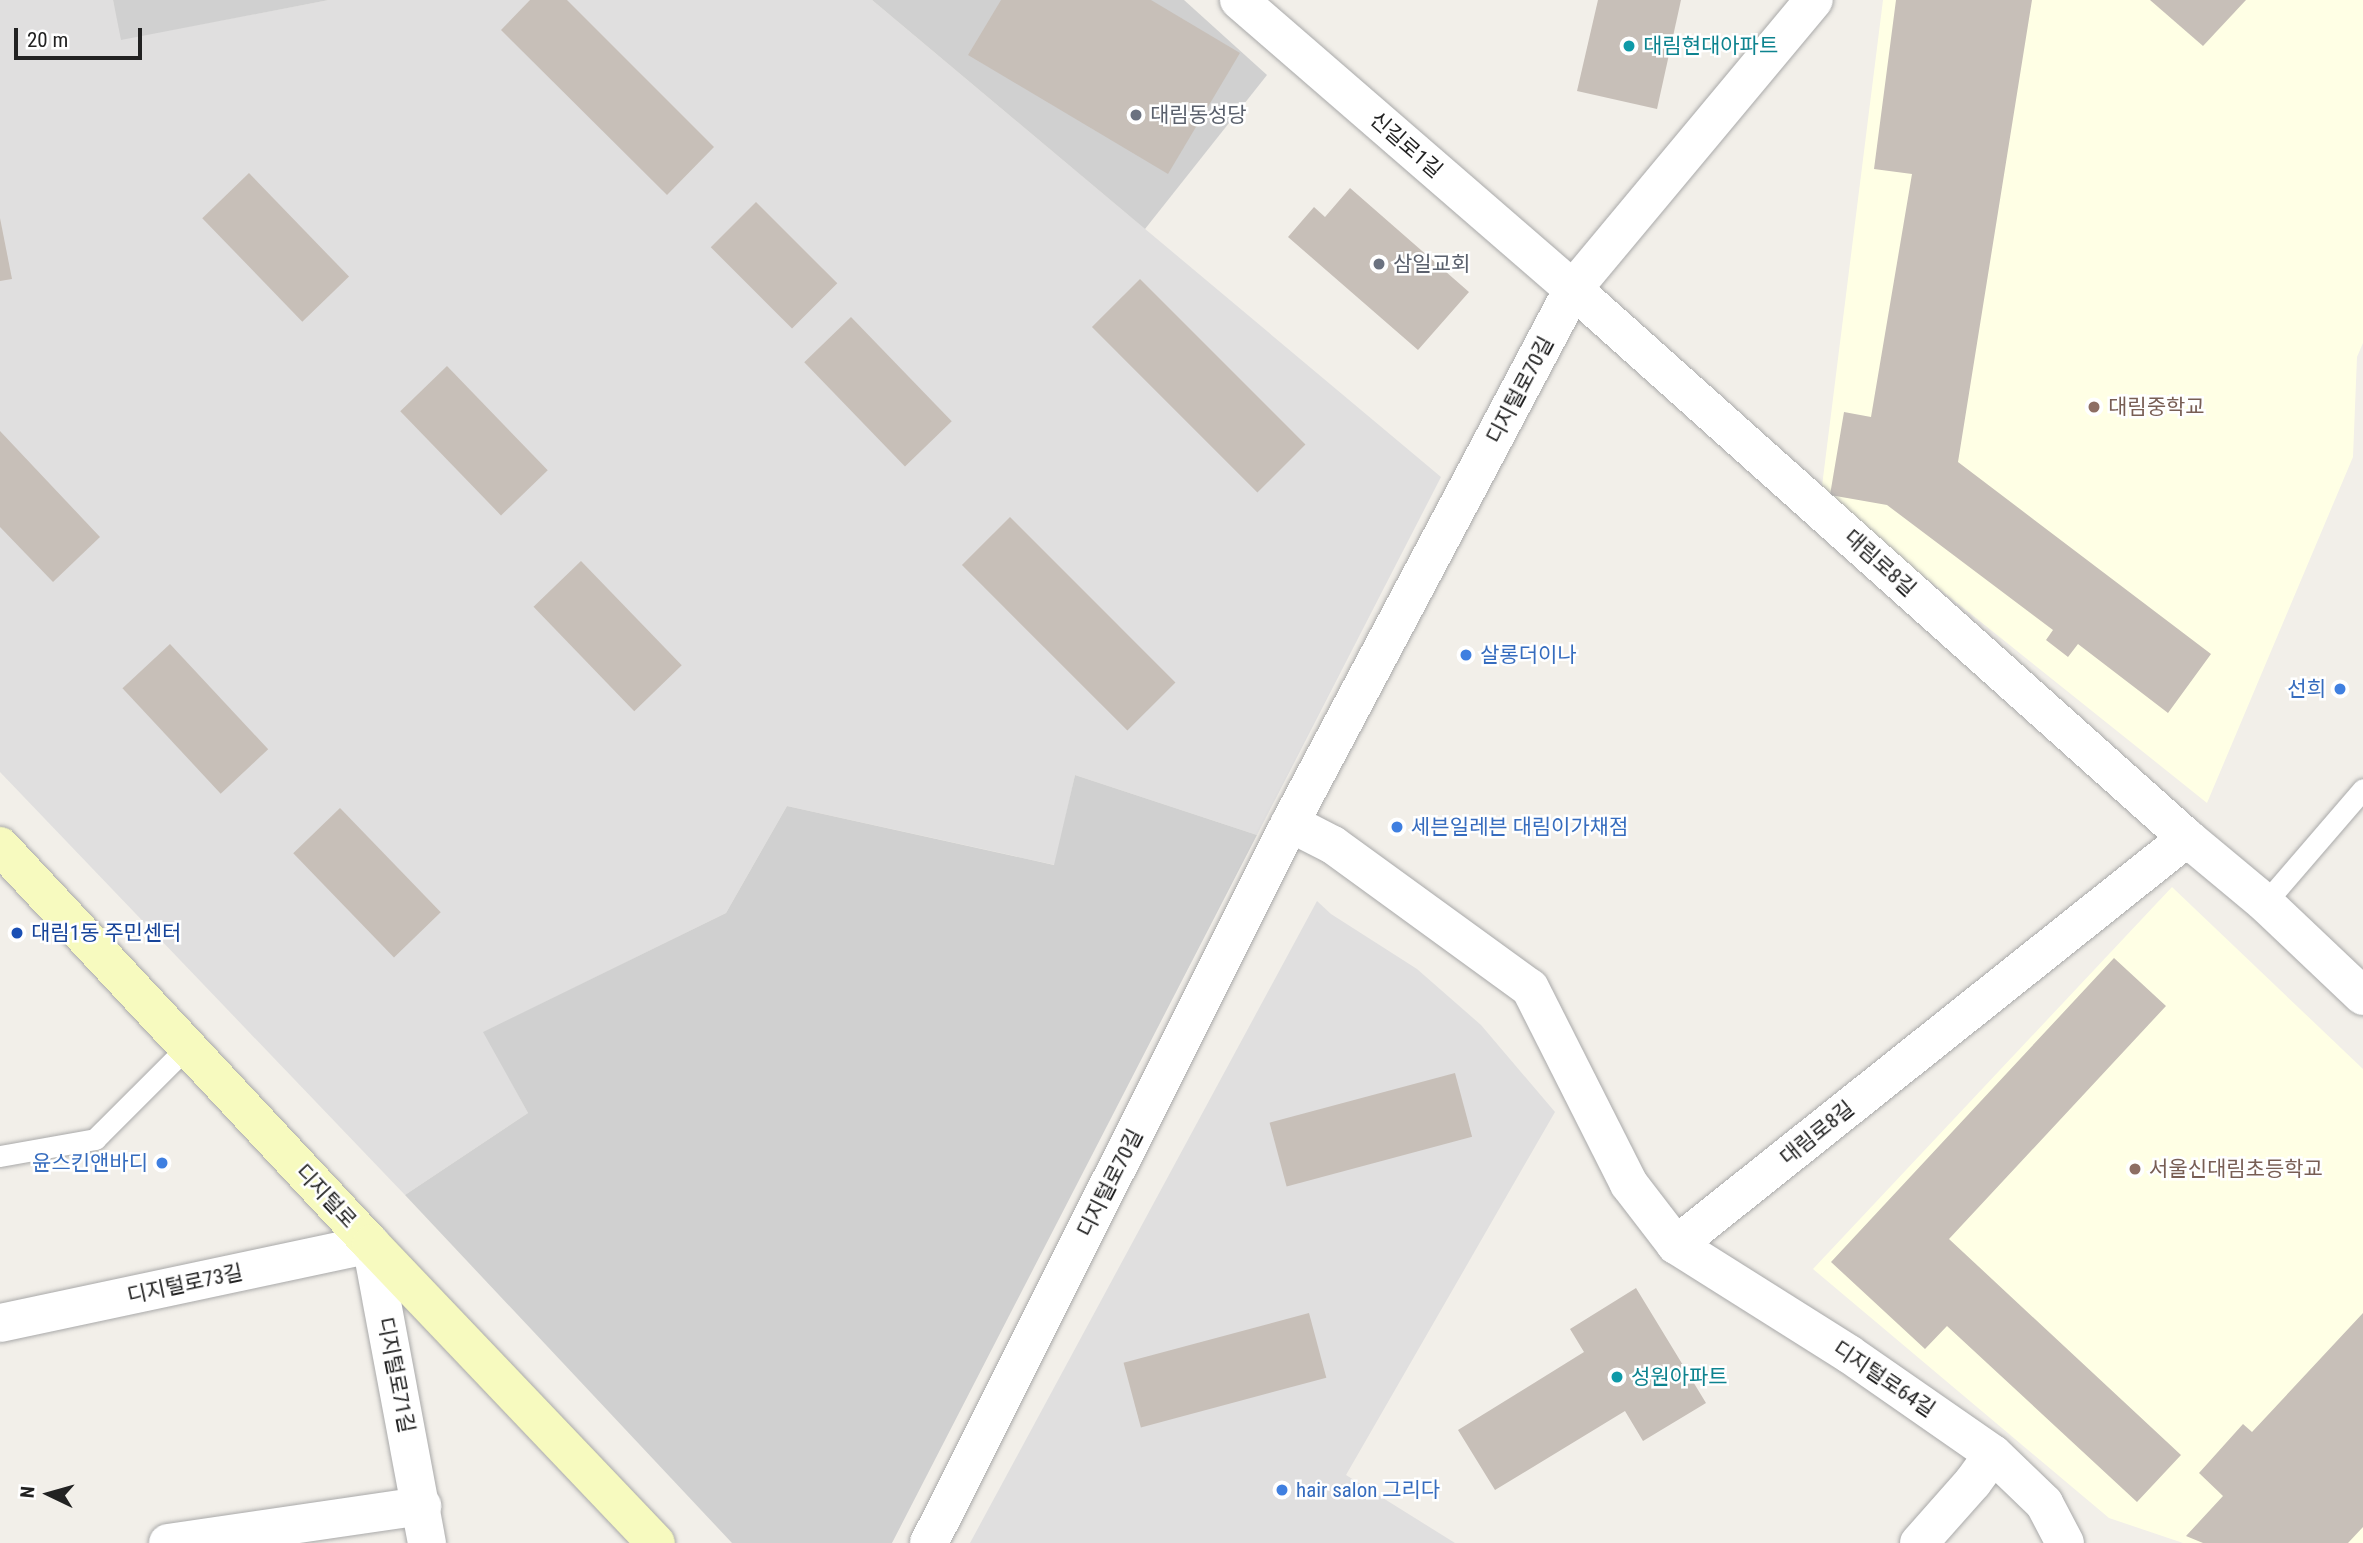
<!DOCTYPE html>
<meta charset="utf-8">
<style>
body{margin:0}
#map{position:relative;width:2363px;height:1543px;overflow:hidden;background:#f2efe9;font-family:"Roboto Condensed","Noto Sans KR",sans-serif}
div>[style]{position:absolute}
.residential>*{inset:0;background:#e0dfdf}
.education>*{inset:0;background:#ffffe5}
.religious>*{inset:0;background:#d0d0d0}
.building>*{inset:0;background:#c7bfb8;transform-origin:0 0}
.roads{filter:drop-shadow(0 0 2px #a9a9a9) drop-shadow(0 0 2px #a9a9a9)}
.service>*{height:21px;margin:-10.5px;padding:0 10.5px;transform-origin:10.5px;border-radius:10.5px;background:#fff}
.minor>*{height:38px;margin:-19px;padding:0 19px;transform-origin:19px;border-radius:19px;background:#fff}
.secondary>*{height:38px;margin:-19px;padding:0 19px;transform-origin:19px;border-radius:19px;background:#f7fabf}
.dots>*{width:19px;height:19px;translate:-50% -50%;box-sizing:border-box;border:4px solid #fff;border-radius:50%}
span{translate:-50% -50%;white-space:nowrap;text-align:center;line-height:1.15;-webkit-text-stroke:5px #fff;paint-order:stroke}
.culture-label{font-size:21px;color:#0d838f}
.left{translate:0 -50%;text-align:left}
.worship-label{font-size:21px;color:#5b616d}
.street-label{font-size:21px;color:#222}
.education-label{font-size:21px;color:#785e54}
.shop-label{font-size:21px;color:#366cbe}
.right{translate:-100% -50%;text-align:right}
.transit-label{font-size:21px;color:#164399}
.north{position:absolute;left:14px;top:1459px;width:70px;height:70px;-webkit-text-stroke:5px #fff;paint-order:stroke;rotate:275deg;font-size:19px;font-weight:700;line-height:28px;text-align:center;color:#222}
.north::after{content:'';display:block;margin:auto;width:24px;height:32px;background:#222;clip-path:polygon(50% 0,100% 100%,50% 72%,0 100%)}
.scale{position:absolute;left:14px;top:28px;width:128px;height:32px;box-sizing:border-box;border:4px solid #222;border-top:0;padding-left:9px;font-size:21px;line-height:24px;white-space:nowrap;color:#222;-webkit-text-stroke:5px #fff;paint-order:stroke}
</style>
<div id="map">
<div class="residential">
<i style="clip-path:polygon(0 0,113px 0,122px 39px,329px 0,872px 0,1441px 477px,1257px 835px,1075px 775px,1055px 865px,787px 806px,726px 913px,484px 1032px,528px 1113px,405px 1195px,0 772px)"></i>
<i style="clip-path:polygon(1317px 901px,1331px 914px,1417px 969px,1481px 1025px,1555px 1112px,1346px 1475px,1455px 1543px,970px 1543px)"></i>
</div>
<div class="education">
<i style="clip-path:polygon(1883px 0,2363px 0,2363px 343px,2357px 357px,2353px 457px,2207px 803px,1821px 494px)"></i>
<i style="clip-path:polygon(2172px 887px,2363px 1069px,2363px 1543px,2183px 1543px,2109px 1518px,1813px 1269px)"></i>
</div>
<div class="religious">
<i style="clip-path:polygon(113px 0,329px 0,121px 40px)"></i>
<i style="clip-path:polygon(872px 0,1184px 0,1267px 75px,1145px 229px)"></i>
<i style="clip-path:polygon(1075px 775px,1257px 835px,892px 1543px,732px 1543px,405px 1195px,528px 1113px,483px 1032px,726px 913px,787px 806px,1054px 865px)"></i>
</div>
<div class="building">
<i style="clip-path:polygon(530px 0,567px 0,714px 147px,667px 195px,501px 30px)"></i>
<i style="clip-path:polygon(1001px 0,1151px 0,1240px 53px,1168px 174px,968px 55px)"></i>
<i style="clip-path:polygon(1598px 0,1681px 0,1657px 109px,1577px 91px)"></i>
<i style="clip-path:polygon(1896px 0,2032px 0,1958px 462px,2211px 654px,2168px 713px,2078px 644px,2068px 657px,2046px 640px,2053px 630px,1887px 505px,1830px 495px,1844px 412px,1871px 417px,1912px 174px,1874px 169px)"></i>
<i style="clip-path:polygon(2150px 0,2246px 0,2203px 46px)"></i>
<i style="left:249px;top:173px;width:144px;height:65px;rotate:46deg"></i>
<i style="clip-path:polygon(1350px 188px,1469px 292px,1418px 350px,1288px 237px,1314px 207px,1325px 217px)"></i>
<i style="left:756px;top:202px;width:115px;height:64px;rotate:45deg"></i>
<i style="clip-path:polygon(0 218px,12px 279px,0 281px)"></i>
<i style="left:1140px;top:279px;width:234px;height:68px;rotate:45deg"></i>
<i style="left:851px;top:317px;width:145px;height:65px;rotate:46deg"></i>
<i style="left:447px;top:366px;width:145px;height:65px;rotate:46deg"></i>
<i style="clip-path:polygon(0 431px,100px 537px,53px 582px,0 527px)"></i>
<i style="left:1010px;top:517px;width:234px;height:68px;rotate:45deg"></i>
<i style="left:581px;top:561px;width:145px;height:66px;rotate:46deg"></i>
<i style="left:170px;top:644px;width:144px;height:65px;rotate:47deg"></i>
<i style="left:340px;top:808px;width:145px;height:65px;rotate:46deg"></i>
<i style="clip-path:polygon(2114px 958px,2166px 1006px,1949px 1239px,2181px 1455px,2137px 1502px,1947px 1326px,1925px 1349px,1831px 1262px)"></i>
<i style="left:1455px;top:1073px;width:66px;height:192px;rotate:75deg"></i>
<i style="clip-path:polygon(1636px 1288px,1706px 1403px,1643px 1441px,1625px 1411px,1495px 1490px,1458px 1430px,1584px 1352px,1570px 1329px)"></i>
<i style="left:1309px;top:1313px;width:67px;height:192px;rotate:75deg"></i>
<i style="clip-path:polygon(2363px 1313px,2363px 1527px,2348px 1543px,2203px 1543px,2186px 1536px,2223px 1496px,2199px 1473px,2243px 1424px,2252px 1432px)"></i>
</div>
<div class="roads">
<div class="service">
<i style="left:2265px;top:903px;width:150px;rotate:-49.3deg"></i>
<i style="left:0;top:1156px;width:97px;rotate:-10.1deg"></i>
<i style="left:95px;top:1139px;width:130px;rotate:-45deg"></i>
</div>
<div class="minor">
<i style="left:1239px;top:0;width:442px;rotate:40.9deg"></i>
<i style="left:1573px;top:289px;width:824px;rotate:41.8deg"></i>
<i style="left:2187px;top:838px;width:102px;rotate:39.8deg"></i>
<i style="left:2265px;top:903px;width:135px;rotate:43.5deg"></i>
<i style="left:1290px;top:823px;width:48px;rotate:27.1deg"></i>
<i style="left:1333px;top:845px;width:243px;rotate:36deg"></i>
<i style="left:1530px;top:988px;width:220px;rotate:63.2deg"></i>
<i style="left:1629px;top:1184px;width:77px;rotate:52.4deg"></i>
<i style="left:1676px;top:1245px;width:204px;rotate:32.2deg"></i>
<i style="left:1849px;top:1354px;width:175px;rotate:34.8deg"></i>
<i style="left:1993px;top:1454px;width:71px;rotate:43.9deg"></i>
<i style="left:2044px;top:1503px;width:45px;rotate:62.3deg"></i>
<i style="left:1676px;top:1245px;width:653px;rotate:-38.54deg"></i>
<i style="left:0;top:1323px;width:379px;rotate:-12deg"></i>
<i style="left:371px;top:1244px;width:304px;rotate:79.4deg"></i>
<i style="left:168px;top:1543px;width:257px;rotate:-8.3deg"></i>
<i style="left:929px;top:1543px;width:805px;rotate:-63.37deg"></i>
<i style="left:1290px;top:823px;width:604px;rotate:-62.08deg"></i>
<i style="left:1573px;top:289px;width:376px;rotate:-50.2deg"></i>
<i style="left:1919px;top:1543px;width:81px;rotate:-48.5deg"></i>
<i style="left:1973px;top:1482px;width:34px;rotate:-54deg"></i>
</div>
<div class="secondary">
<i style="left:0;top:846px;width:544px;rotate:47.01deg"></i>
<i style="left:371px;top:1244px;width:413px;rotate:46.4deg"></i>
</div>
</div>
<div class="dots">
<i style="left:1629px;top:46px;background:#0f9aa8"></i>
<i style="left:1136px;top:115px;background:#6b7280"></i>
<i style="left:1379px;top:264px;background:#6b7280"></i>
<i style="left:2094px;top:407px;background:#8d6e63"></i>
<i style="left:1466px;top:655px;background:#3f7fe0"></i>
<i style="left:2340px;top:689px;background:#3f7fe0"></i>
<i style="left:1397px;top:827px;background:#3f7fe0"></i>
<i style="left:17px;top:933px;background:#1a4fb4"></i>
<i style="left:162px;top:1163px;background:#3f7fe0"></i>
<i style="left:2135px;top:1169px;background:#8d6e63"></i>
<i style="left:1617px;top:1377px;background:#0f9aa8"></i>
<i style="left:1282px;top:1490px;background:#3f7fe0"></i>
</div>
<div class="culture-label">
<span class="left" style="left:1643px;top:46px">대림현대아파트</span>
<span class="left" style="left:1631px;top:1377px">성원아파트</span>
</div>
<div class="worship-label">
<span class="left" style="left:1150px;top:115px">대림동성당</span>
<span class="left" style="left:1393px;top:264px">삼일교회</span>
</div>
<div class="street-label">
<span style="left:1406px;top:145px;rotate:41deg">신길로1길</span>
<span style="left:1520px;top:390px;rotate:-62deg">디지털로70길</span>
<span style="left:1880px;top:563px;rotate:42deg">대림로8길</span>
<span style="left:1817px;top:1133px;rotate:-39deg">대림로8길</span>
<span style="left:1110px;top:1183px;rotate:-63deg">디지털로70길</span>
<span style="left:326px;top:1196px;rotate:47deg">디지털로</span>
<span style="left:185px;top:1284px;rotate:-12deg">디지털로73길</span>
<span style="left:396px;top:1375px;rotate:79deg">디지털로71길</span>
<span style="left:1884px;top:1379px;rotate:34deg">디지털로64길</span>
</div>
<div class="education-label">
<span class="left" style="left:2108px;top:407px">대림중학교</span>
<span class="left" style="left:2149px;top:1169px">서울신대림초등학교</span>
</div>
<div class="shop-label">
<span class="left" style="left:1480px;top:655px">살롱더이나</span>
<span class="right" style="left:2326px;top:689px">선희</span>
<span class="left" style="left:1411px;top:827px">세븐일레븐 대림이가채점</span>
<span class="right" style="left:148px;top:1163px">윤스킨앤바디</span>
<span class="left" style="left:1296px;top:1490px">hair salon 그리다</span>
</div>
<div class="transit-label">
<span class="left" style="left:31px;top:933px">대림1동 주민센터</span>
</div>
<div class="north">N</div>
<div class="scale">20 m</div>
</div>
